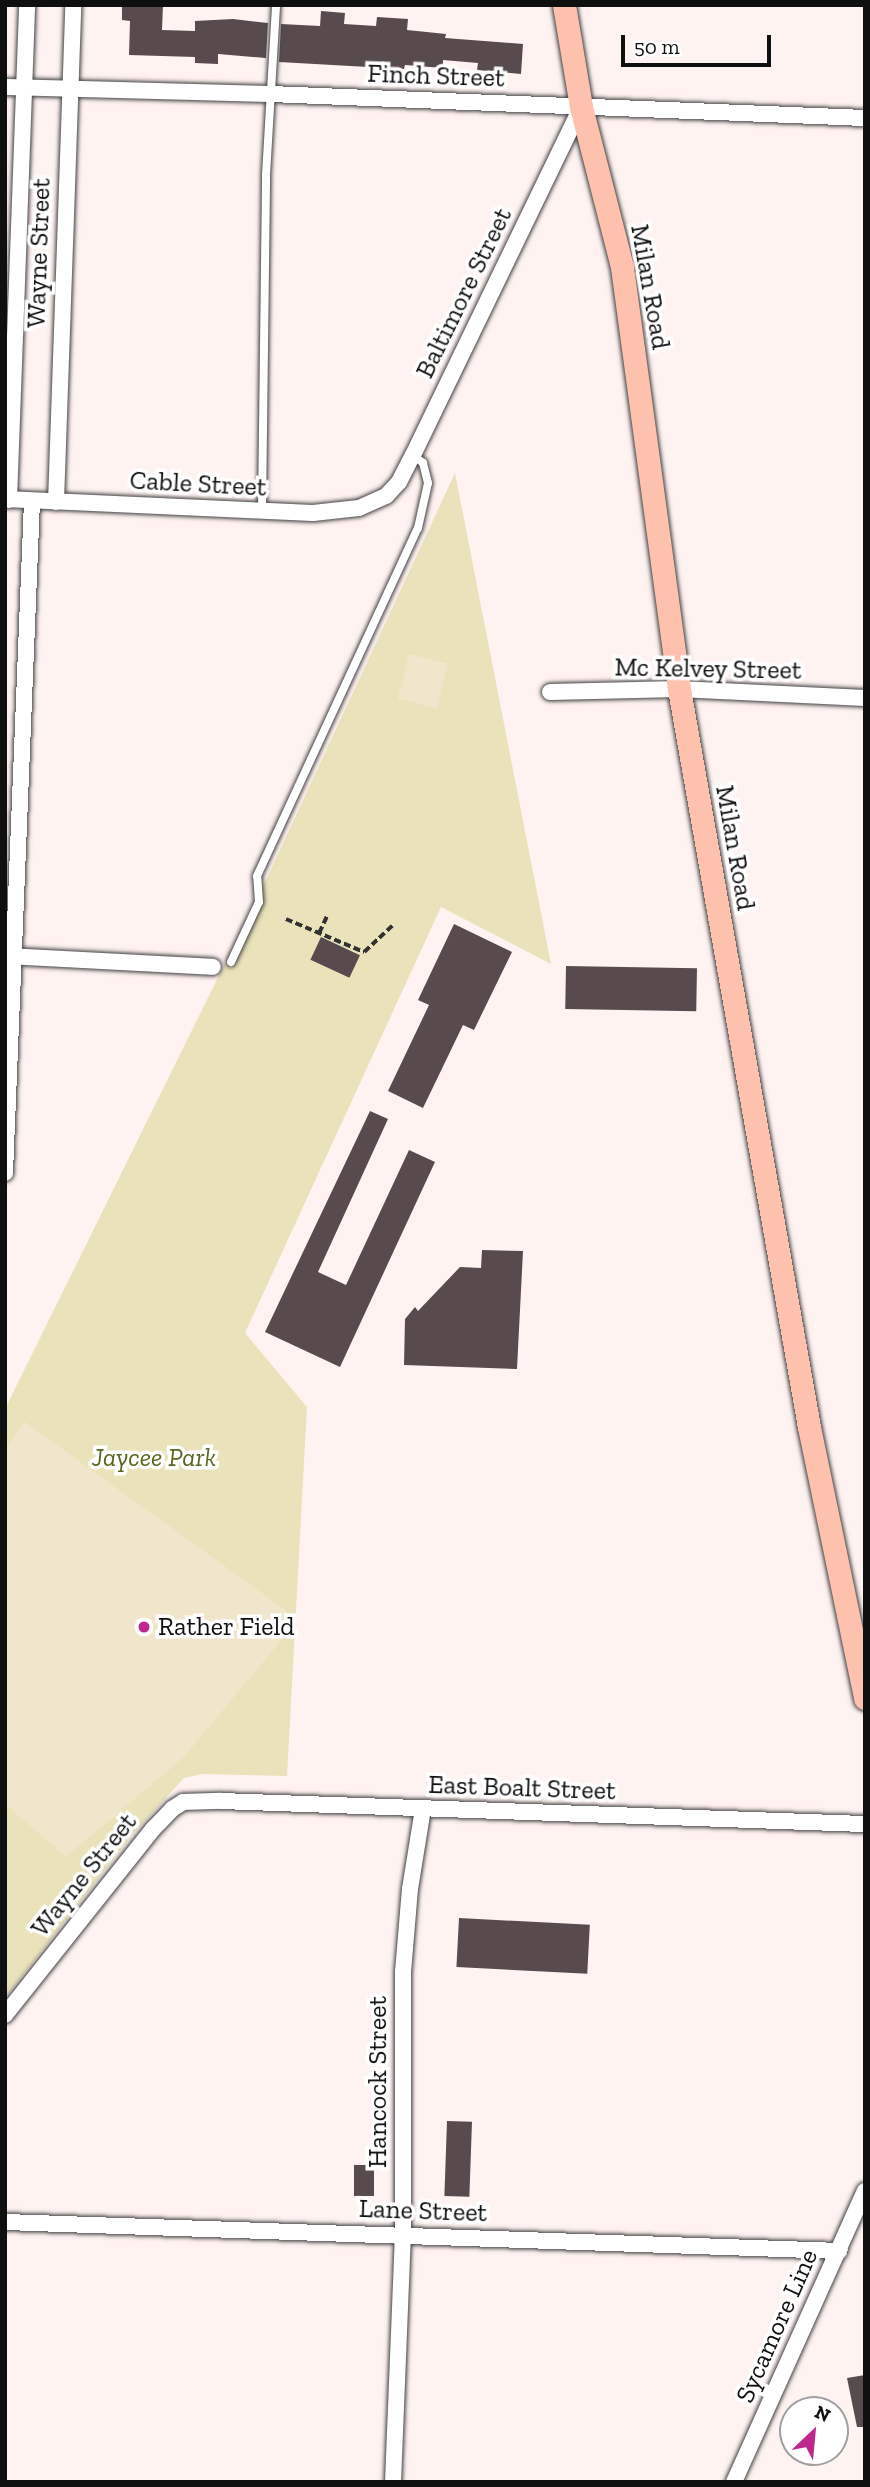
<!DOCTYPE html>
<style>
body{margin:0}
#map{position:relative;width:870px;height:2487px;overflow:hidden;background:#fff3f1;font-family:"Zilla Slab",serif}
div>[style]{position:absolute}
.green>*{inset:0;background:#e9e2ba}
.pitch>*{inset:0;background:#f1e6cc;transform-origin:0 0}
.building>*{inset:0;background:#574b4e;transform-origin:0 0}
.path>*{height:3.5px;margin-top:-1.75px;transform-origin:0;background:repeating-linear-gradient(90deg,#313131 0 7px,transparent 0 10.5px)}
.roads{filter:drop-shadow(0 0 2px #424242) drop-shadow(0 0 2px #424242)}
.lane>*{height:8px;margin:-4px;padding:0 4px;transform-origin:4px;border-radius:4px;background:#fff}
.street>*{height:16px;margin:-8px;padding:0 8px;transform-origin:8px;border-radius:8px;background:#fff}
.secondary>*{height:23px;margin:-11.5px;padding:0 11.5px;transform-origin:11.5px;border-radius:11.5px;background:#fec1ad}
.dots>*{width:19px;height:19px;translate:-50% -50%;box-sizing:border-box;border:4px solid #fff;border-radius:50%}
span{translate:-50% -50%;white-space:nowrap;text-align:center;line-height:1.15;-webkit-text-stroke:7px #fff;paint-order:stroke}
.street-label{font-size:26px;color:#0f0f0f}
.park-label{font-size:26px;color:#5b671f;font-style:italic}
.poi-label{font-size:26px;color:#0f0f0f}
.left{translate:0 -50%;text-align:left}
.frame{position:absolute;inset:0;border:7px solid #0f0f0f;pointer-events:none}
.north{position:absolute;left:779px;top:2396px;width:70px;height:70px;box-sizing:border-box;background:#fff;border:2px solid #9f9f9f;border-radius:50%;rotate:26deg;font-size:19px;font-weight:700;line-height:28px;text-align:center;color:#0f0f0f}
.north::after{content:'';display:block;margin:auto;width:24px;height:32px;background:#be278e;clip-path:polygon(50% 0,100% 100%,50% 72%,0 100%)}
.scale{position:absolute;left:621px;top:35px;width:150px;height:32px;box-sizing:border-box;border:4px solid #0f0f0f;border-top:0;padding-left:9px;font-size:21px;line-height:24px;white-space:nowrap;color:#0f0f0f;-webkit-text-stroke:5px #fff;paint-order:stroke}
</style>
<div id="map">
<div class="green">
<i style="clip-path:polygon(455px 473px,551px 964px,441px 907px,245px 1333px,307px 1407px,287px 1776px,202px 1774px,184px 1778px,132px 1835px,5px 1998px,5px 1409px,267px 878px)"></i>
</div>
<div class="pitch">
<i style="left:409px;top:654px;width:40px;height:46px;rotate:14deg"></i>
<i style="clip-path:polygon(25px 1422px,287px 1611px,279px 1643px,183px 1758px,66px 1857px,5px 1804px,5px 1449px)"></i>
</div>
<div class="building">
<i style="clip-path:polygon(122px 5px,163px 5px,162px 30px,195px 31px,195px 21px,233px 19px,268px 23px,266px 58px,218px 54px,218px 64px,195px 63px,195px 57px,129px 55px,130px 21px,122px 20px)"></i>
<i style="clip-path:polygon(321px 11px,345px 13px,344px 24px,376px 26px,377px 17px,408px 19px,407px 30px,446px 34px,445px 38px,523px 44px,521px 74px,477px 70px,478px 63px,443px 60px,443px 68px,405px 65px,404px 69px,279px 62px,281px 24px,320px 26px)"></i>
<i style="clip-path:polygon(454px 924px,512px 952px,474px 1030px,463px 1025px,423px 1108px,388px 1091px,429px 1005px,418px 1000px)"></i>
<i style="left:321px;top:937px;width:43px;height:25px;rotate:25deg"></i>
<i style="left:566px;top:966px;width:131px;height:43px;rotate:1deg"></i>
<i style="clip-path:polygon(370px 1111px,388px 1119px,318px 1272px,346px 1285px,409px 1150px,435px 1162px,340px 1367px,265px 1332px)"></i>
<i style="clip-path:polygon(482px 1250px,523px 1251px,517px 1369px,404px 1365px,405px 1319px,415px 1307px,418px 1311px,460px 1267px,481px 1268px)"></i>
<i style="left:459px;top:1918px;width:131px;height:49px;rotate:3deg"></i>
<i style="left:447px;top:2121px;width:25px;height:75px;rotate:2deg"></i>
<i style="left:354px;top:2165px;width:20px;height:31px"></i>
<i style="clip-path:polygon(865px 2375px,865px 2427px,857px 2427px,847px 2378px)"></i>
</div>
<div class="path">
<i style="left:286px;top:919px;width:85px;rotate:22.9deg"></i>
<i style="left:364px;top:952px;width:40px;rotate:-43deg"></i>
<i style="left:319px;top:933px;width:19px;rotate:-65deg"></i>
</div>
<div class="roads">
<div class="lane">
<i style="left:262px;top:511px;width:336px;rotate:-89.3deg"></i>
<i style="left:266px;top:175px;width:170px;rotate:-86.6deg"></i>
<i style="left:231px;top:962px;width:66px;rotate:-65deg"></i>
<i style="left:259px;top:902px;width:26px;rotate:-94deg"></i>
<i style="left:257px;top:876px;width:383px;rotate:-65.2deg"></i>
<i style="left:418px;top:528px;width:46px;rotate:-77.5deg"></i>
<i style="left:428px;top:483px;width:21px;rotate:-104deg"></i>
<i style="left:423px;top:463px;width:13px;rotate:-141deg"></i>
</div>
<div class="street">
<i style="left:5px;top:87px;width:265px;rotate:1.5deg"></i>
<i style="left:270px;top:94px;width:595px;rotate:2.31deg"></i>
<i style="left:5px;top:499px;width:308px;rotate:2.6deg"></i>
<i style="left:313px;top:513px;width:46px;rotate:-6.2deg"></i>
<i style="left:359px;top:508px;width:30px;rotate:-24deg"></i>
<i style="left:386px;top:496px;width:19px;rotate:-47deg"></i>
<i style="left:399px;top:482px;width:30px;rotate:-63deg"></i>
<i style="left:413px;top:455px;width:386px;rotate:-64.2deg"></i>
<i style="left:9px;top:500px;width:495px;rotate:-87.9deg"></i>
<i style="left:56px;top:502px;width:497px;rotate:-88deg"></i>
<i style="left:550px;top:692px;width:129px;rotate:-1.3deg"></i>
<i style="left:679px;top:689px;width:186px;rotate:2.8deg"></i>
<i style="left:5px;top:956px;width:208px;rotate:3deg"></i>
<i style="left:5px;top:1173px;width:672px;rotate:-87.7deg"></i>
<i style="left:5px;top:2015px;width:238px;rotate:-51.5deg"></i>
<i style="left:153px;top:1829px;width:28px;rotate:-46deg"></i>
<i style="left:172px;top:1809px;width:13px;rotate:-32deg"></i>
<i style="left:183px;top:1802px;width:38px;rotate:-2deg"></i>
<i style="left:221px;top:1801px;width:644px;rotate:2.05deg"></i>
<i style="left:5px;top:2222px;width:835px;rotate:1.99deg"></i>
<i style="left:393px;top:2482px;width:247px;rotate:-87.7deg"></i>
<i style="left:403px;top:2235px;width:263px;rotate:-90deg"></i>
<i style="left:403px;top:1972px;width:83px;rotate:-85.2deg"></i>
<i style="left:410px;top:1889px;width:81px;rotate:-80.8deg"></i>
<i style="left:734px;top:2482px;width:319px;rotate:-65.8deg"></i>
</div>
<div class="secondary">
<i style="left:564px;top:5px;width:103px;rotate:80.5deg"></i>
<i style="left:581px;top:107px;width:165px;rotate:75.6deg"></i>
<i style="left:622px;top:267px;width:426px;rotate:82.3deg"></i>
<i style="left:679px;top:689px;width:749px;rotate:80.01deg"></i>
<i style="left:809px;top:1427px;width:277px;rotate:78.3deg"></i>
</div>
</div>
<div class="dots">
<i style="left:144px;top:1627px;background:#be278e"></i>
</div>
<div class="street-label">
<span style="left:436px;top:76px;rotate:2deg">Finch Street</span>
<span style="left:39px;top:253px;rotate:-88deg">Wayne Street</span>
<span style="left:650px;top:287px;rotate:80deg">Milan Road</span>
<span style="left:464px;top:293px;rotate:-64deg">Baltimore Street</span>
<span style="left:198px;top:484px;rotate:3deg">Cable Street</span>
<span style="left:708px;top:669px;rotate:1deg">Mc Kelvey Street</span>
<span style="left:735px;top:848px;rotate:80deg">Milan Road</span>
<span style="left:522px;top:1788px;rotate:2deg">East Boalt Street</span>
<span style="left:84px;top:1875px;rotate:-51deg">Wayne Street</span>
<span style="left:378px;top:2082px;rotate:-90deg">Hancock Street</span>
<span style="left:423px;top:2211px;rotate:2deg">Lane Street</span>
<span style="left:777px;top:2326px;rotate:-66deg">Sycamore Line</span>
</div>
<div class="park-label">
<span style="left:154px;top:1458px">Jaycee Park</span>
</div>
<div class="poi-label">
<span class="left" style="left:158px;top:1627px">Rather Field</span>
</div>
<div class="frame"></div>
<div class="north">N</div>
<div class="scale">50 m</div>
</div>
